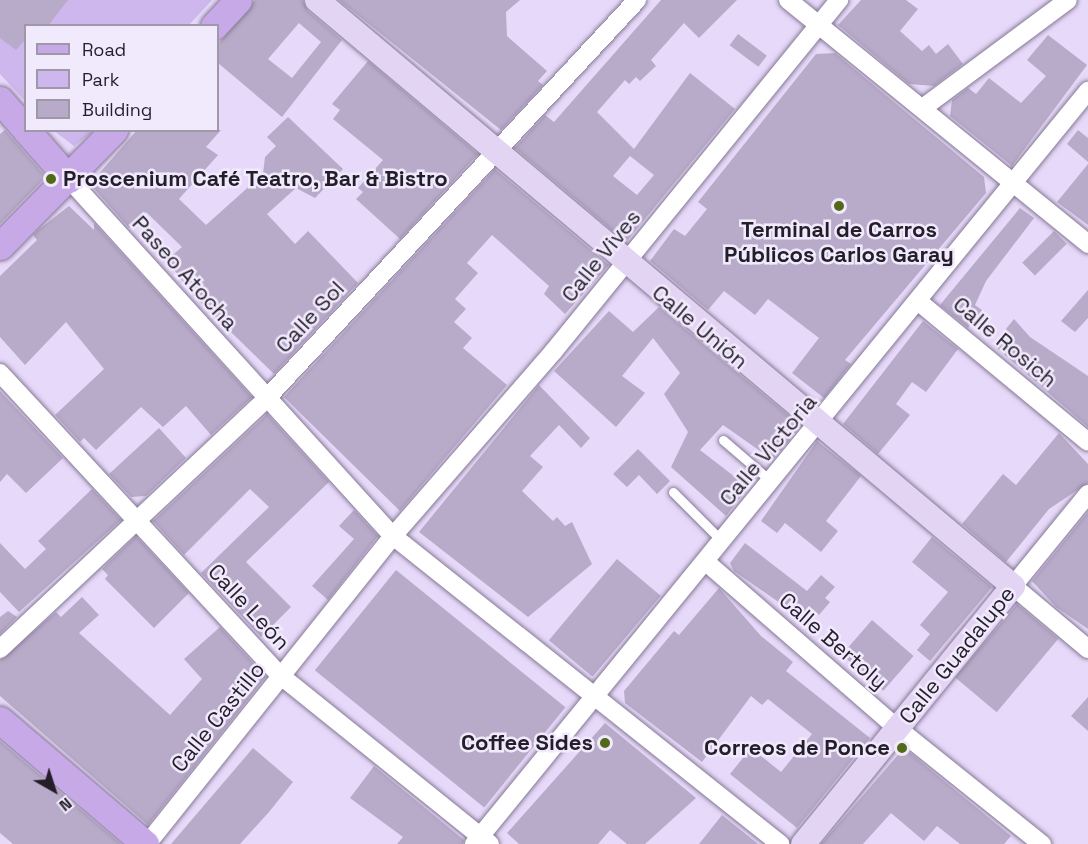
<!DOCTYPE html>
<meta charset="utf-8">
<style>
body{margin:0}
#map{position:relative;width:1088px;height:844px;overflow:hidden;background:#e7d9f9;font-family:"Space Grotesk",sans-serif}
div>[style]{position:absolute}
.green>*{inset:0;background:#ceb7ec}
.building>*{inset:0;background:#b8abc9;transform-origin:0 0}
.roads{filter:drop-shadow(0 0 2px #857995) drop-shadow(0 0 2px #857995)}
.lane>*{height:9px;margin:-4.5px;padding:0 4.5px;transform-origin:4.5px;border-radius:4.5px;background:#fff}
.street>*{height:18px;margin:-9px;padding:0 9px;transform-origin:9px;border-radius:9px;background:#fff}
.secondary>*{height:24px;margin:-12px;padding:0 12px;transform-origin:12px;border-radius:12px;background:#e3d4f4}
.primary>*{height:27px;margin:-13.5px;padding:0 13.5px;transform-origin:13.5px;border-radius:13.5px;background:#c8a9e8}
.dots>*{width:16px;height:16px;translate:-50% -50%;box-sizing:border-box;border:3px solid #f1e9fc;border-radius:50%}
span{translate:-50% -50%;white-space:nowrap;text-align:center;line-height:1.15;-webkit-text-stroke:5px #f1e9fc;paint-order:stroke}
.poi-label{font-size:22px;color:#231e2a;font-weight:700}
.left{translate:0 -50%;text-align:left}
.right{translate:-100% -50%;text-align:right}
.street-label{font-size:22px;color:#231e2a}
.legend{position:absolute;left:24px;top:24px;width:195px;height:108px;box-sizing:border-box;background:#f1e9fc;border:2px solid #9f98a8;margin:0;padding:8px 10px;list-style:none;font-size:18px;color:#231e2a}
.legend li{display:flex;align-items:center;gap:12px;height:30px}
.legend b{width:30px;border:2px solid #9f98a8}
.north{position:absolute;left:24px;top:760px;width:60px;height:60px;-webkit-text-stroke:4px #f1e9fc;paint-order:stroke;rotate:141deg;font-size:16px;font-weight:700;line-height:24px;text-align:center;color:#231e2a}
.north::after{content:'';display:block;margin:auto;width:21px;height:27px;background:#231e2a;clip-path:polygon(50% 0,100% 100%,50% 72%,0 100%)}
</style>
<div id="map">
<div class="green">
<i style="clip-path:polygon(0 0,212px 0,189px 25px,26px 26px,25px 101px,0 74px)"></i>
<i style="clip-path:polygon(54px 131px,94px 131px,74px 146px)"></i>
</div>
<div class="building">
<i style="clip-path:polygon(0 0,68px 0,48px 26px,26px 26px,26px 39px,16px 50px,0 38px)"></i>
<i style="clip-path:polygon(evenodd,255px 0,303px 0,308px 11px,342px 40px,282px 117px,218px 63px,218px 44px,255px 0,299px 23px,321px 42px,292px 78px,268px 59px,299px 23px)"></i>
<i style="clip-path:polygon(339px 0,520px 0,506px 12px,507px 36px,547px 71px,538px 81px,543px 85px,501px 130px)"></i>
<i style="clip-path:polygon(evenodd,661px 0,737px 0,699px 38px,684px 23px,651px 60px,656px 66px,640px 81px,636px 77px,629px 84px,625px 80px,597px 112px,634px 149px,690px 73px,735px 109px,626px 242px,515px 148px,545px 115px,554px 122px,661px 0,630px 156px,654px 175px,637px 195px,613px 176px,630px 156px)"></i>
<i style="clip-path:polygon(861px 0,906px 0,918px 9px,900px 31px,922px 51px,929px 45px,936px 54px,948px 44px,963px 64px,934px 86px,909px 84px,838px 25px)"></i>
<i style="left:738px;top:34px;width:36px;height:14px;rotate:37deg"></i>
<i style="clip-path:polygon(1048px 35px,1087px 65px,1012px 166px,950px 116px,952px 100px,968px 88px,976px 94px,989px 78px,1021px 103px,1046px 76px,1027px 60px)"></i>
<i style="clip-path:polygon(835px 53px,984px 177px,986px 193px,845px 360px,851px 364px,824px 398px,792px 373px,819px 338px,768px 299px,755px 315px,724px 291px,708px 310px,650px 261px,674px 229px,685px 236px,707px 209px,698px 202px,816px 54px)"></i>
<i style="clip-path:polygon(368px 61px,478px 154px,400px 239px,356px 199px,363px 192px,358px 188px,383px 160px,333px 119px,340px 110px,332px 104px)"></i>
<i style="clip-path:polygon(288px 117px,343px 169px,315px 198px,296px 188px,267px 214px,295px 244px,308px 231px,358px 283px,274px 374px,192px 294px,167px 260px,182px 247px,146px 212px,129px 228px,90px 184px,137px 130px,221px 130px,206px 147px,218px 155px,179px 199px,206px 225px,263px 174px,265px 157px,276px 146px,267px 137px)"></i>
<i style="clip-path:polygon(5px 130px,46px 177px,0 224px,0 134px)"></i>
<i style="clip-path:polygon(1078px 130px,1088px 138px,1088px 162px,1067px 144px)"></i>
<i style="clip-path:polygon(1088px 164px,1088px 225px,1057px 202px)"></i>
<i style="clip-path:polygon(495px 169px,609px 265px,565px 314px,544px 294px,549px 286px,492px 235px,467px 263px,478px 273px,455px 299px,466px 309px,454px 322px,472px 338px,463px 348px,507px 385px,400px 511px,284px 397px)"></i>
<i style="clip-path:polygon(69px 206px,94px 230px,94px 223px,252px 397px,211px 435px,186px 406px,163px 427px,141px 407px,96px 450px,84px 438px,80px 442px,55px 415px,104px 369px,66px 322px,25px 365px,0 337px,0 276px,37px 240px,33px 235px,38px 230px)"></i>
<i style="clip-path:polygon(1020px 208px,1034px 218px,986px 281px,975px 305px,982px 310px,968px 328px,940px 305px)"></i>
<i style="left:1054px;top:231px;width:18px;height:45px;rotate:45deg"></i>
<i style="clip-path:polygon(1088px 290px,1088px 318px,1075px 332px,1061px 321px)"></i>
<i style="clip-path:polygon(659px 307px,801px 426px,773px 460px,723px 425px,700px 450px,748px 487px,726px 516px,671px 467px,688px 432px,664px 394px,680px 373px,653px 338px,622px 376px,645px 393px,616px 427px,554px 371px,609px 311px,633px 332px)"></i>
<i style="clip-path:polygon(1014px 319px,1030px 337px,1088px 376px,1088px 427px,993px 345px)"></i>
<i style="clip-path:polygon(923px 321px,958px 349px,926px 392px,912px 382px,896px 404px,910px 415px,878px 454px,843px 424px)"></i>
<i style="clip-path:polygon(539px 385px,590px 438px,581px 448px,559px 425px,530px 456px,543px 467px,522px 491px,553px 521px,557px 517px,565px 526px,572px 522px,592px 564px,528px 617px,419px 532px)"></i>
<i style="clip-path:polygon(0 391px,63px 458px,26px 493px,7px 474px,0 482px)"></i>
<i style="clip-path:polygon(267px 414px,329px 482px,246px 562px,291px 607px,261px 637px,201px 573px,269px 507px,250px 489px,184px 555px,153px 521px)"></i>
<i style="clip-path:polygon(159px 428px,186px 458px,146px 496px,131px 497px,109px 474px)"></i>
<i style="clip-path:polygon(1059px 433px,1088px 464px,1088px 483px,1049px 509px,1006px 562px,962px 524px,1003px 474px,1016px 485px)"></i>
<i style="clip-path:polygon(817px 441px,861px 476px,826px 521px,838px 531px,821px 552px,785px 523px,777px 533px,761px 521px)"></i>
<i style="clip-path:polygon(638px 449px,670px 481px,657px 494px,639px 475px,627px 487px,613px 474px)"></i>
<i style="clip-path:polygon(92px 489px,121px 520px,19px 612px,0 592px,0 543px,25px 569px,46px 549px,38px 541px)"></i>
<i style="clip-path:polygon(354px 510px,378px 536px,328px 600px,312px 586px,354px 539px,339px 526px)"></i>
<i style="clip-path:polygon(1088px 512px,1088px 629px,1056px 607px,1032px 581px)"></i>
<i style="clip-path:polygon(136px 536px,189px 593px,154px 628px,105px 579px,108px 575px,102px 569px)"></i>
<i style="clip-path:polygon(932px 537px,992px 587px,930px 661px,917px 650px,930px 634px,920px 625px,948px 592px,912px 562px)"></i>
<i style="clip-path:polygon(745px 543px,807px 591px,821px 575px,835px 587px,825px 598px,830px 602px,819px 615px,812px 612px,798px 622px,790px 610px,734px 571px,730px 563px)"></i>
<i style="left:617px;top:559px;width:57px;height:106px;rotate:40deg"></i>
<i style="left:396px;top:570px;width:218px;height:129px;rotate:39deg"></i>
<i style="clip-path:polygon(719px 588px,761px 636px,793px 662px,786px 671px,870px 738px,797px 828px,730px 774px,751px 748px,781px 772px,812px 734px,768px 699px,762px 705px,751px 696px,702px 762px,625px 703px,624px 691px,674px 631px,679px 635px)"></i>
<i style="clip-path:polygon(82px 597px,99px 615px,79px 633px,170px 715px,202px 679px,184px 659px,220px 627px,266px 677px,148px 825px,0 696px,0 660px,56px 612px,61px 617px)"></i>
<i style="left:1017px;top:604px;width:54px;height:96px;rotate:40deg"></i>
<i style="clip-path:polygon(8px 611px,17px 617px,0 634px,0 617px)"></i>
<i style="left:872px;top:620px;width:55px;height:46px;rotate:41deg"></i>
<i style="clip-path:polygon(1088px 697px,1088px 731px,1071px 716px)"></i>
<i style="clip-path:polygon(605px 723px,696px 798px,645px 844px,627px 844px,610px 830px,598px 844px,519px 844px,507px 833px)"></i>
<i style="clip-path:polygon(0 741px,121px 844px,13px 844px,0 833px)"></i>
<i style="clip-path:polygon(253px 748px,293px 782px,269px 812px,240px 844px,171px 844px)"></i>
<i style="clip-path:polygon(904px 748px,1011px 836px,1004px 844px,960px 844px,937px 826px,924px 841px,891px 813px,863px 844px,821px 844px)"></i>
<i style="clip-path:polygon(374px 766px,464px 840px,463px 844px,397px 844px,403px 837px,350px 798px)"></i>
<i style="clip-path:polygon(722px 815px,758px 844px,699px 844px)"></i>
</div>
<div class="roads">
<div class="lane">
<i style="left:723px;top:440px;width:65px;rotate:40.6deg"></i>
<i style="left:673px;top:492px;width:71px;rotate:45deg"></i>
</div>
<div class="street">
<i style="left:788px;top:0;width:387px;rotate:39.1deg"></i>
<i style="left:924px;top:107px;width:179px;rotate:-36.6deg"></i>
<i style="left:69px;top:179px;width:482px;rotate:47.8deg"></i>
<i style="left:393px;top:536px;width:495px;rotate:38.5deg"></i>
<i style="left:919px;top:302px;width:219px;rotate:39.6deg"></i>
<i style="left:0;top:373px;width:413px;rotate:47.2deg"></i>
<i style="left:281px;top:676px;width:268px;rotate:38.8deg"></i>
<i style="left:1088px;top:494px;width:119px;rotate:129.2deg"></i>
<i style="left:1013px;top:586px;width:98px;rotate:40deg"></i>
<i style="left:706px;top:562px;width:253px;rotate:41deg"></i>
<i style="left:897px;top:728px;width:186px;rotate:38.7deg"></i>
<i style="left:0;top:649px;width:365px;rotate:-43.2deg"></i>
<i style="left:266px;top:399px;width:545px;rotate:-47.08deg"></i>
<i style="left:147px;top:844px;width:394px;rotate:-51.4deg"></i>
<i style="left:393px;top:536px;width:244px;rotate:-49deg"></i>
<i style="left:553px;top:352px;width:454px;rotate:-50.9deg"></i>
<i style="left:474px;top:844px;width:972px;rotate:-50.81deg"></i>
</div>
<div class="secondary">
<i style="left:317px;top:0;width:910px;rotate:40.1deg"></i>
<i style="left:1013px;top:586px;width:333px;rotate:129.1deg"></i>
</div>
<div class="primary">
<i style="left:214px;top:26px;width:35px;rotate:-47deg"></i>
<i style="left:0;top:100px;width:40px;rotate:49deg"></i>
<i style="left:26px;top:130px;width:65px;rotate:48.7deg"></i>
<i style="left:0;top:246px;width:163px;rotate:-45.5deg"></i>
<i style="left:0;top:720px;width:191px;rotate:40.5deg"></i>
</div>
</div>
<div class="dots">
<i style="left:51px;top:179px;background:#526919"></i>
<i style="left:839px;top:206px;background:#526919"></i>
<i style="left:605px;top:743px;background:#526919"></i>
<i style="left:902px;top:748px;background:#526919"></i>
</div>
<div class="poi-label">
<span class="left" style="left:63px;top:179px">Proscenium Café Teatro, Bar &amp; Bistro</span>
<span style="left:839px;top:242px">Terminal de Carros<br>Públicos Carlos Garay</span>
<span class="right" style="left:593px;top:743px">Coffee Sides</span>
<span class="right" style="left:890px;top:748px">Correos de Ponce</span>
</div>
<div class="street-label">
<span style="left:601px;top:256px;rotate:-51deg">Calle Vives</span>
<span style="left:185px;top:273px;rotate:48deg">Paseo Atocha</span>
<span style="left:310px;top:317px;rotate:-47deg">Calle Sol</span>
<span style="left:700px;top:327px;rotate:40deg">Calle Unión</span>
<span style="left:1005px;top:342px;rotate:40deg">Calle Rosich</span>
<span style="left:768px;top:450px;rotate:-50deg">Calle Victoria</span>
<span style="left:249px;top:607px;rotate:47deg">Calle León</span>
<span style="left:833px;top:641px;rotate:41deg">Calle Bertoly</span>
<span style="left:957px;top:655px;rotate:-51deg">Calle Guadalupe</span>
<span style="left:218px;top:717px;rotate:-51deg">Calle Castillo</span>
</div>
<ul class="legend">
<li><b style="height:8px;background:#c8a9e8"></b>Road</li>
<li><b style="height:16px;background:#ceb7ec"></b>Park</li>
<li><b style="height:16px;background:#b8abc9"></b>Building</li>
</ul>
<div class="north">N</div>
</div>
